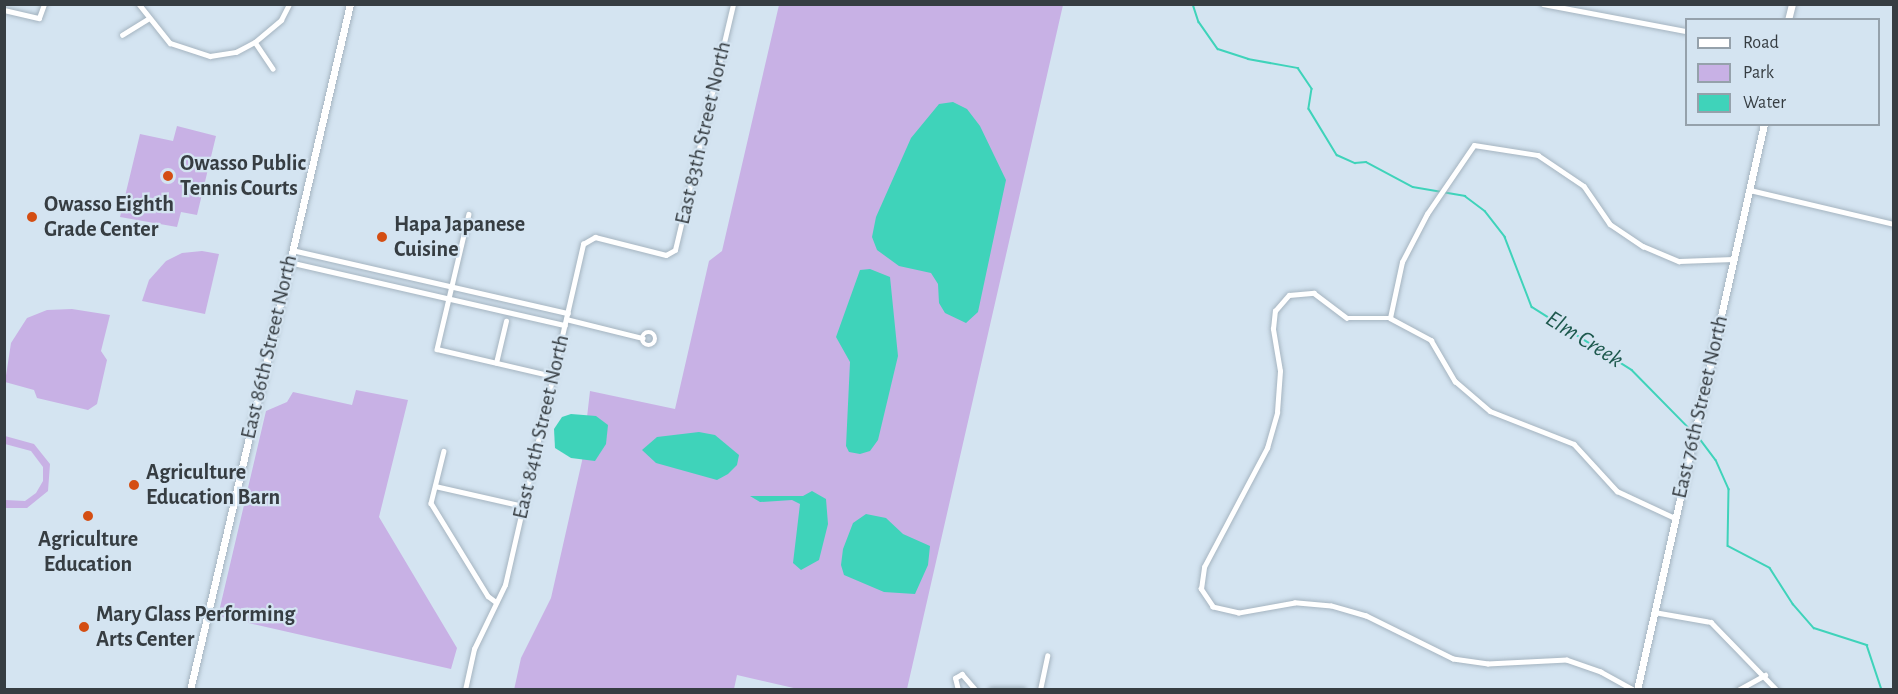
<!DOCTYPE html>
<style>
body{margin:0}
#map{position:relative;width:1898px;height:694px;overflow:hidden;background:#d4e4f1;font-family:"Alegreya Sans",sans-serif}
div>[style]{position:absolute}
.green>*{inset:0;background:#c8b1e5}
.water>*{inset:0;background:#3fd3ba}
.stream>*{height:1.5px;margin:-0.75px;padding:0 0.75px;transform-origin:0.75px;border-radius:0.75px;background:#3fd3ba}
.roads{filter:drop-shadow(0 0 2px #a5b4c0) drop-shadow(0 0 2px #a5b4c0)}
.street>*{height:4.5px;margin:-2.25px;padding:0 2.25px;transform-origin:2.25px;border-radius:2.25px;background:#fff}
.street>.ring{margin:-2.25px;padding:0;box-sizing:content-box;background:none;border:4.5px solid #fff;border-radius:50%}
.secondary>*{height:7px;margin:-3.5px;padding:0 3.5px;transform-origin:3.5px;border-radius:3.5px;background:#fff}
.dots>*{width:16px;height:16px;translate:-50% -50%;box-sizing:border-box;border:3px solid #d4e4f1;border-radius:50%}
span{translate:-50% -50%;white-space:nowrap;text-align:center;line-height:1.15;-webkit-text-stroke:4.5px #d4e4f1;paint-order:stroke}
.street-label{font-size:22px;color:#363d42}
.poi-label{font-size:22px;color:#363d42;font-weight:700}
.left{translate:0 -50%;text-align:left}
.water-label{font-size:24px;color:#1e594e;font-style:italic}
.frame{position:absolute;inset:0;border:6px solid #363d42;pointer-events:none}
.legend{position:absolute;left:1685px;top:18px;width:195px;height:108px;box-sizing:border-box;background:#d4e4f1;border:2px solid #95a1ab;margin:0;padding:8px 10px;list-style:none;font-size:18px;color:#363d42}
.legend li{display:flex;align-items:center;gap:12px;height:30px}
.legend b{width:30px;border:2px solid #95a1ab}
</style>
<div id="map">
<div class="green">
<i style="clip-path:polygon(779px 5px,1063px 5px,907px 689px,798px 689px,737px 675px,734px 689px,514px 690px,521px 658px,551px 598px,582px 461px,590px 391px,675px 409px,709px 261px,722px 251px)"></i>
<i style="clip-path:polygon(177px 126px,216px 136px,197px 215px,181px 212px,177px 227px,120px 217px,140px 134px,173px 141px)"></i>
<i style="clip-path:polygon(202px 251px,219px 254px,205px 314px,142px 301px,149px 280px,166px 261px,182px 253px)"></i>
<i style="clip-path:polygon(72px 309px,110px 315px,101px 351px,107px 360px,97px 404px,88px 410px,37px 398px,34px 390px,5px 382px,11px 343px,27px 318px,47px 310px)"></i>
<i style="clip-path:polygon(356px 390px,408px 400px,379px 517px,457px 648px,451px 669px,218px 616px,266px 411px,287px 402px,293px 392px,352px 405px)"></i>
<i style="clip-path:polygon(5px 436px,34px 444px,50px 464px,48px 491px,27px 508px,5px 508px,5px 500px,25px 501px,36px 493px,43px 481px,43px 467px,31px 451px,5px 444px)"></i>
</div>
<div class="water">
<i style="clip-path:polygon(953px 102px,967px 109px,980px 126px,1006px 180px,978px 312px,966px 323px,945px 313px,939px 303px,938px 284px,931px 273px,899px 266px,877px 250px,872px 237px,876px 217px,911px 138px,939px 104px)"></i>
<i style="clip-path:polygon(870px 269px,890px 277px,898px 356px,878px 440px,870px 451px,860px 454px,849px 452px,846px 446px,850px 362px,836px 337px,860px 270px)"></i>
<i style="clip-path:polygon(571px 414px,596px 416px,608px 425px,606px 444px,595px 461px,571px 458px,555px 448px,554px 429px,562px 417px)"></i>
<i style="clip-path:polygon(699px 432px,715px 435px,739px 455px,737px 465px,728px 474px,717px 480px,656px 463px,642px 450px,657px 437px)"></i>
<i style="clip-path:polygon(812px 491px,826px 499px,828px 524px,819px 560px,801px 570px,793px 563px,800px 504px,792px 500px,760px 502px,750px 496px,803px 496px)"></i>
<i style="clip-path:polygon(866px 514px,886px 518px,903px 534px,930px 546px,928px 565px,915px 594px,884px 592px,844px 575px,841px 565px,843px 549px,853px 523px)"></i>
</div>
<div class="stream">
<i style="left:1193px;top:4px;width:19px;rotate:72deg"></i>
<i style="left:1199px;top:22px;width:33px;rotate:55deg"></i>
<i style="left:1218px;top:49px;width:32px;rotate:18deg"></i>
<i style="left:1248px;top:59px;width:51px;rotate:10.2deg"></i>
<i style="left:1298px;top:68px;width:25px;rotate:56deg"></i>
<i style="left:1312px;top:89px;width:20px;rotate:99deg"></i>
<i style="left:1309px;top:109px;width:54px;rotate:58.7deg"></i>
<i style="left:1337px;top:155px;width:20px;rotate:24deg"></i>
<i style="left:1355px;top:163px;width:11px;rotate:-5deg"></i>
<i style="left:1366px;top:162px;width:53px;rotate:28deg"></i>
<i style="left:1413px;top:187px;width:53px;rotate:9.8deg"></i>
<i style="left:1465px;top:196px;width:25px;rotate:37deg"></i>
<i style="left:1485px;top:211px;width:33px;rotate:52deg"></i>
<i style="left:1505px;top:237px;width:75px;rotate:68.9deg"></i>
<i style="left:1532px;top:307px;width:118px;rotate:32.2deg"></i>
<i style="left:1632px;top:370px;width:87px;rotate:45.5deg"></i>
<i style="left:1697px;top:435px;width:31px;rotate:53deg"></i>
<i style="left:1716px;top:460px;width:32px;rotate:66deg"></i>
<i style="left:1729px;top:489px;width:57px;rotate:91deg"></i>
<i style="left:1728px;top:546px;width:47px;rotate:27.6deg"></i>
<i style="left:1770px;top:568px;width:43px;rotate:57.4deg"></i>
<i style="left:1793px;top:604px;width:32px;rotate:49deg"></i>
<i style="left:1814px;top:628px;width:56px;rotate:17.8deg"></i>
<i style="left:1867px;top:645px;width:47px;rotate:71.6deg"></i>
</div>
<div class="roads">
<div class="street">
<i style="left:139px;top:4px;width:50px;rotate:51.5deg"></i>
<i style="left:170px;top:43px;width:42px;rotate:18deg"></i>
<i style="left:210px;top:56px;width:26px;rotate:-9deg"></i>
<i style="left:236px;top:52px;width:21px;rotate:-28deg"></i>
<i style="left:255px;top:42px;width:34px;rotate:-40deg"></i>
<i style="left:281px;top:20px;width:18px;rotate:-63deg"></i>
<i style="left:1543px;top:4px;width:146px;rotate:10.7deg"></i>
<i style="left:4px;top:10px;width:36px;rotate:13deg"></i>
<i style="left:39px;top:18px;width:15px;rotate:-70deg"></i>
<i style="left:122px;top:35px;width:31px;rotate:-32deg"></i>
<i style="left:255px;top:42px;width:32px;rotate:56deg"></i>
<i style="left:1750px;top:190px;width:148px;rotate:13.3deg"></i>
<i style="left:469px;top:214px;width:139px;rotate:103.3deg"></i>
<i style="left:437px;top:349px;width:119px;rotate:13.1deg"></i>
<i style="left:292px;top:250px;width:283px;rotate:12.9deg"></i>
<i style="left:289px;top:262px;width:283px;rotate:12.9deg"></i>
<i style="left:1390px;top:318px;width:57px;rotate:-77.9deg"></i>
<i style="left:1402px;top:262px;width:54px;rotate:-62.5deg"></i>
<i style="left:1427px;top:214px;width:83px;rotate:-55.7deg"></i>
<i style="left:1474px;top:145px;width:65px;rotate:8.9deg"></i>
<i style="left:1538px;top:155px;width:55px;rotate:34deg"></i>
<i style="left:1584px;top:186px;width:46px;rotate:55.6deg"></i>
<i style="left:1610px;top:224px;width:40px;rotate:34deg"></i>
<i style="left:1643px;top:246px;width:39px;rotate:23deg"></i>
<i style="left:1679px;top:261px;width:54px;rotate:-2.1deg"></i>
<i style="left:566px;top:319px;width:79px;rotate:13.9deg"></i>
<i class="ring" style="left:642px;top:332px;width:9.5px;height:9.5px"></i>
<i style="left:496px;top:363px;width:43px;rotate:-76.6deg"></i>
<i style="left:444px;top:451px;width:54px;rotate:104deg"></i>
<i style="left:431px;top:503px;width:109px;rotate:58.5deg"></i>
<i style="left:488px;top:596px;width:10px;rotate:37deg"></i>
<i style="left:435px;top:486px;width:90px;rotate:12.8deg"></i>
<i style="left:1654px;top:612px;width:58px;rotate:10deg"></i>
<i style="left:1711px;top:622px;width:95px;rotate:45.9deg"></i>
<i style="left:465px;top:690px;width:42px;rotate:-77.6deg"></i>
<i style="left:474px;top:649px;width:71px;rotate:-64.2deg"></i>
<i style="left:505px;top:585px;width:350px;rotate:-77.1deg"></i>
<i style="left:583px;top:244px;width:14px;rotate:-30deg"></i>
<i style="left:595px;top:237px;width:73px;rotate:14.2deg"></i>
<i style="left:666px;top:255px;width:10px;rotate:-29deg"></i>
<i style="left:675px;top:250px;width:253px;rotate:-76.7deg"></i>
<i style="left:958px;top:690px;width:12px;rotate:-104deg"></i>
<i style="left:955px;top:678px;width:8px;rotate:-30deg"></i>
<i style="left:962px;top:674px;width:21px;rotate:49deg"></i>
<i style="left:991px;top:690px;width:33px"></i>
<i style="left:1040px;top:690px;width:35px;rotate:-78deg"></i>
<i style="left:1633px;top:690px;width:37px;rotate:-151deg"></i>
<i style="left:1601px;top:672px;width:36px;rotate:-161deg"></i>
<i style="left:1567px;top:660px;width:79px;rotate:177.1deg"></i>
<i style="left:1488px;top:664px;width:35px;rotate:-172deg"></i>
<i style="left:1453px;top:659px;width:97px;rotate:-153.7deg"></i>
<i style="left:1366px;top:616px;width:36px;rotate:-164deg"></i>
<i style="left:1331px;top:606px;width:36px;rotate:-175deg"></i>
<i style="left:1295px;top:603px;width:57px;rotate:169.9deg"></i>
<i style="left:1239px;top:613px;width:27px;rotate:-167deg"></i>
<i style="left:1213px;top:607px;width:22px;rotate:-124deg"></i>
<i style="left:1201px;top:589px;width:22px;rotate:-82deg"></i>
<i style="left:1204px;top:567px;width:135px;rotate:-62.1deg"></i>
<i style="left:1267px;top:448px;width:37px;rotate:-74deg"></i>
<i style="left:1277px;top:412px;width:41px;rotate:-85.8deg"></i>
<i style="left:1280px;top:371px;width:43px;rotate:-99.5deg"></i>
<i style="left:1273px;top:329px;width:18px;rotate:-84deg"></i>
<i style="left:1275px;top:311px;width:21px;rotate:-49deg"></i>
<i style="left:1289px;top:295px;width:25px;rotate:-5deg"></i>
<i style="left:1314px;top:293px;width:41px;rotate:37.1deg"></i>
<i style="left:1347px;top:318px;width:43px"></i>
<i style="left:1390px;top:318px;width:47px;rotate:28.2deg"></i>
<i style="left:1431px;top:340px;width:48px;rotate:59.7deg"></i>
<i style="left:1455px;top:381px;width:46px;rotate:40.6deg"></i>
<i style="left:1490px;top:411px;width:90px;rotate:21.4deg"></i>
<i style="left:1574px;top:444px;width:64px;rotate:47.5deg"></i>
<i style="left:1617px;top:491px;width:64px;rotate:25deg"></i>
<i style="left:1738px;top:690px;width:31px;rotate:-29deg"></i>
</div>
<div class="secondary">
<i style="left:1788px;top:20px;width:16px;rotate:-76deg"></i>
<i style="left:190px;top:690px;width:704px;rotate:-76.87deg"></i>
<i style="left:1637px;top:690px;width:580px;rotate:-77.35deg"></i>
</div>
</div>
<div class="dots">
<i style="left:168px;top:176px;background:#d44e13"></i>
<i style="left:32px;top:217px;background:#d44e13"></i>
<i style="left:382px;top:237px;background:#d44e13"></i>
<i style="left:134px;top:485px;background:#d44e13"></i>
<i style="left:88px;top:516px;background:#d44e13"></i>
<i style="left:84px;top:627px;background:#d44e13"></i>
</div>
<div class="street-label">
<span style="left:703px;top:133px;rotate:-77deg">East 83th Street North</span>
<span style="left:269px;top:347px;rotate:-77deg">East 86th Street North</span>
<span style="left:1700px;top:407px;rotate:-77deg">East 76th Street North</span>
<span style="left:541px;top:427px;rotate:-77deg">East 84th Street North</span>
</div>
<div class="poi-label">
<span class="left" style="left:180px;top:176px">Owasso Public<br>Tennis Courts</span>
<span class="left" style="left:44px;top:217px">Owasso Eighth<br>Grade Center</span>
<span class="left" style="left:394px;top:237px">Hapa Japanese<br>Cuisine</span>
<span class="left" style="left:146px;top:485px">Agriculture<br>Education Barn</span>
<span style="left:88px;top:552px">Agriculture<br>Education</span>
<span class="left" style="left:96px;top:627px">Mary Glass Performing<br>Arts Center</span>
</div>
<div class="water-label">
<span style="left:1584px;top:340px;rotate:32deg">Elm Creek</span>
</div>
<div class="frame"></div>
<ul class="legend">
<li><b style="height:8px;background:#fff"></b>Road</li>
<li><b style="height:16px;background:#c8b1e5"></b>Park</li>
<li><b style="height:16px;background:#3fd3ba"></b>Water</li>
</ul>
</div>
